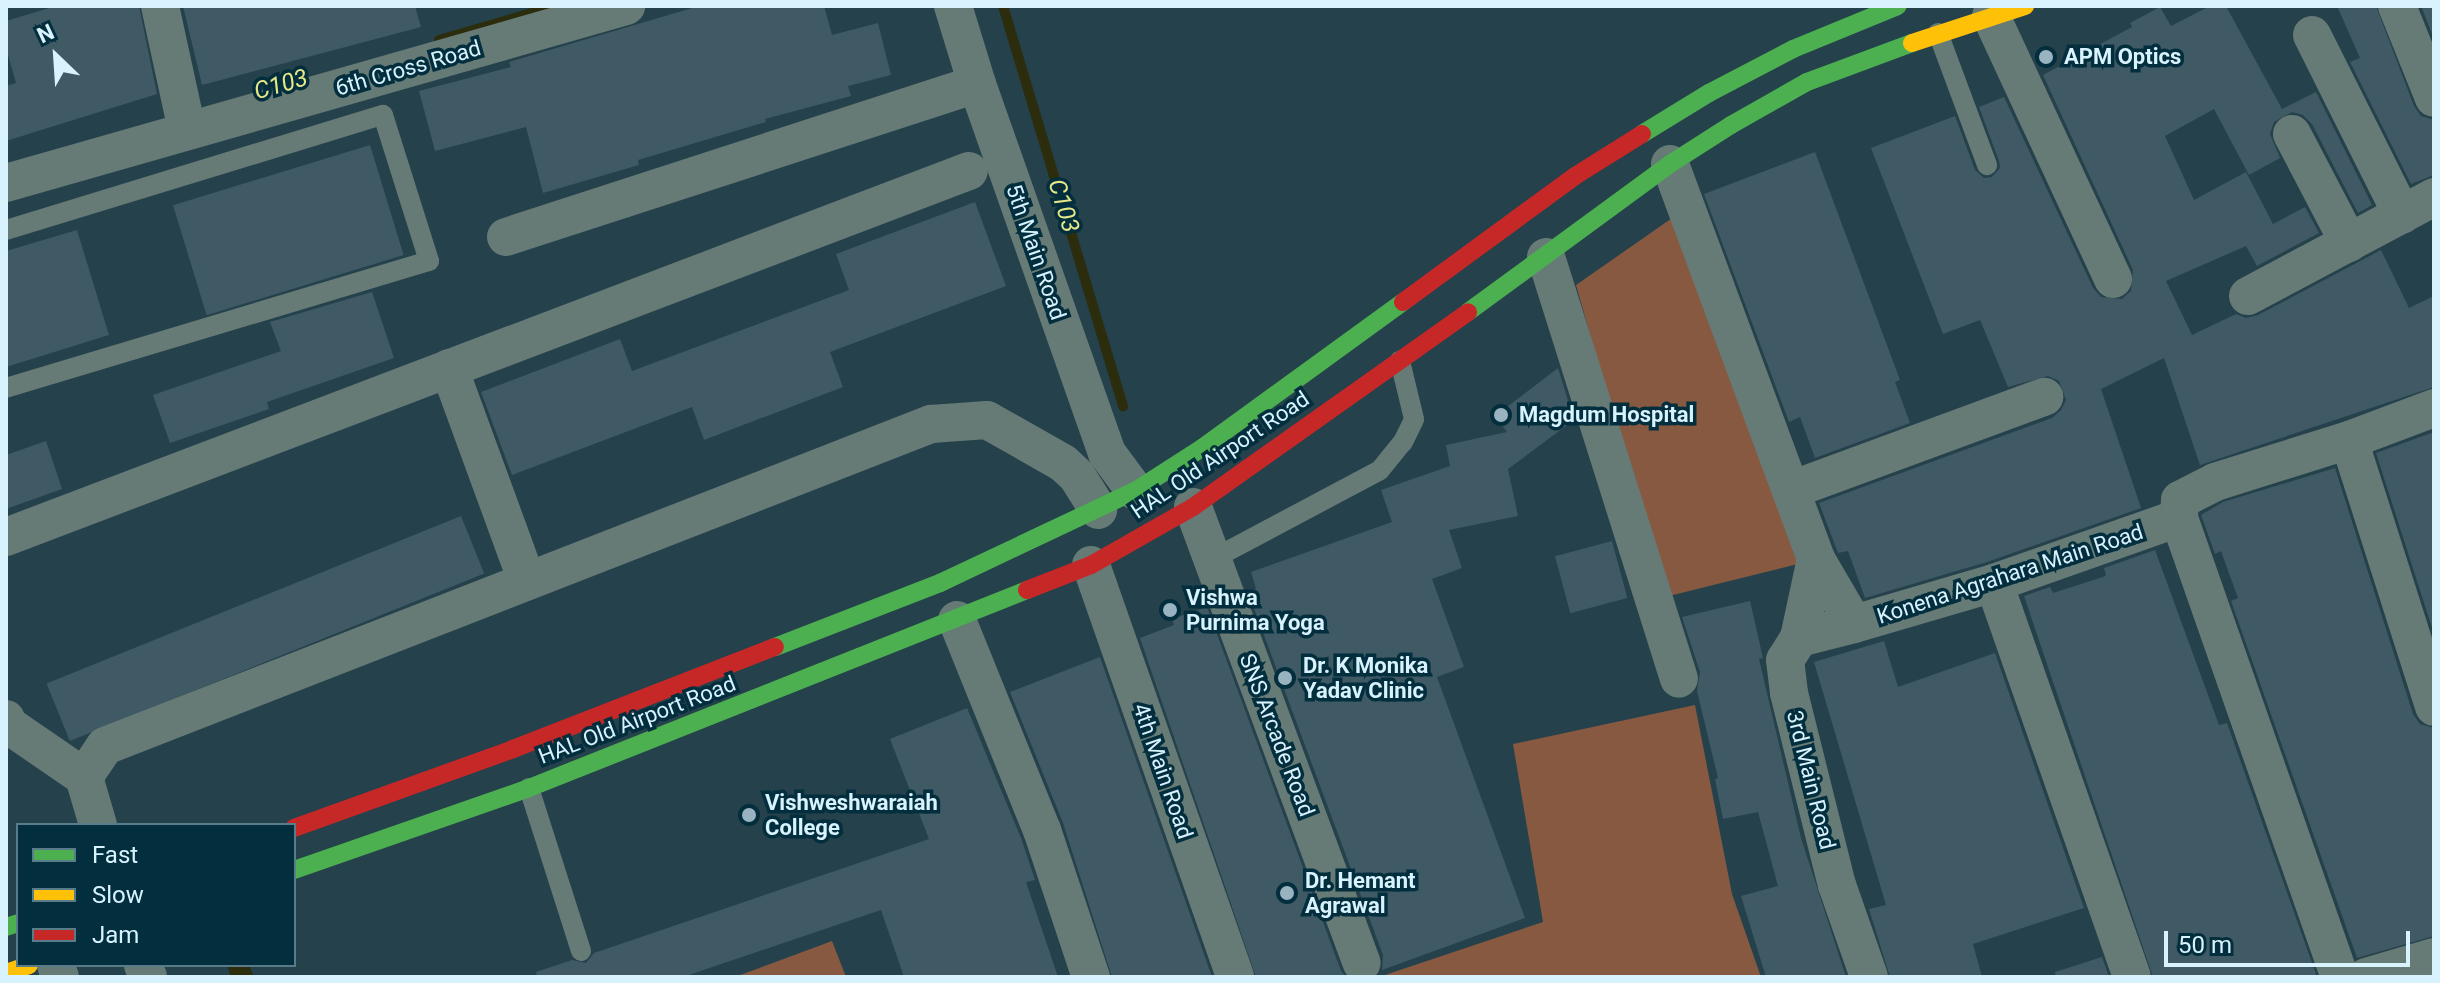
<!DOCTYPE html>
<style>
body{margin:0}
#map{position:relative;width:2440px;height:983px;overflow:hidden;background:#25414c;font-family:Roboto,sans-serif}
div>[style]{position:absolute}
.green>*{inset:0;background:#875941}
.water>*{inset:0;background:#2b2d0d}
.stream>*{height:10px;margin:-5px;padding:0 5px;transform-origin:5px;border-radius:5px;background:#2b2d0d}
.building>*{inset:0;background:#3f5a64;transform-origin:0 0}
.lane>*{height:20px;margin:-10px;padding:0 10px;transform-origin:10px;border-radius:10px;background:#667a76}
.street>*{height:38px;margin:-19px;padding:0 19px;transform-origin:19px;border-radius:19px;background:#667a76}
.fast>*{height:18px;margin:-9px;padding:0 9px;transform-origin:9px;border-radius:9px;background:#4caf50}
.slow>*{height:18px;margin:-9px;padding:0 9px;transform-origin:9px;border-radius:9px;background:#ffc107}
.jam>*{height:18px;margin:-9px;padding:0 9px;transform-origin:9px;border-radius:9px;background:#c62828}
.dots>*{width:22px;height:22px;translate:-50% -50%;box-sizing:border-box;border:4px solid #032e3d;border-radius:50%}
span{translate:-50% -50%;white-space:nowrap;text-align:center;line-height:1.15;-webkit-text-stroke:7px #032e3d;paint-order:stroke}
.poi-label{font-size:22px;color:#d8f2fe;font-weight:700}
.left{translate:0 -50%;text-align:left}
.street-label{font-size:22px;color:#d8f2fe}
.water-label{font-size:24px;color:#e8e788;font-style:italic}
.frame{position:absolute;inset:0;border:8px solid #d8f2fe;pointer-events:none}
.legend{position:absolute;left:16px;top:823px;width:280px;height:144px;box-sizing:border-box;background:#032e3d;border:2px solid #587c8a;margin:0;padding:10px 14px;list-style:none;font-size:24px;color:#d8f2fe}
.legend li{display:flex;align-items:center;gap:16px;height:40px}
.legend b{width:40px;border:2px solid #587c8a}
.north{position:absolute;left:16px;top:16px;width:80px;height:80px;-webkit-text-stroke:6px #032e3d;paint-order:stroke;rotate:335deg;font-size:22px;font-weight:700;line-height:32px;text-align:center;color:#d8f2fe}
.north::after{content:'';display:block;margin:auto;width:28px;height:36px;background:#d8f2fe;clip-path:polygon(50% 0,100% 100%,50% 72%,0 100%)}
.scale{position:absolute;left:2164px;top:931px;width:246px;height:36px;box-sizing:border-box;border:4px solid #d8f2fe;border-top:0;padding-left:10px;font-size:24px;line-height:28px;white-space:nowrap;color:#d8f2fe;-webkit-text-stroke:6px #032e3d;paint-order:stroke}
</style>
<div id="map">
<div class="green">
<i style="clip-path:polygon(1675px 216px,1802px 563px,1665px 597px,1576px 285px)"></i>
<i style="clip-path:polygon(1695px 705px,1732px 894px,1761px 977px,1379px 977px,1543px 922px,1513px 744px)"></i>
<i style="clip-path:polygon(832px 941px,846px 977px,735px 977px)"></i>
</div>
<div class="water">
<i style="clip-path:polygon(227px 965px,249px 965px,254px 977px,231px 977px)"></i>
</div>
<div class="stream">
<i style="left:1003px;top:6px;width:418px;rotate:73.3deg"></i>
<i style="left:439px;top:40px;width:122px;rotate:-16.2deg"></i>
</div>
<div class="building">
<i style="clip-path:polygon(56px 6px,139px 6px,157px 94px,6px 141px,6px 86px,16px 83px,6px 48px,6px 21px)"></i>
<i style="clip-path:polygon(183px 6px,415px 6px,421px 27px,202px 85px)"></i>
<i style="clip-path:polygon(699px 6px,824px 6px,832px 35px,878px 23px,891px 75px,848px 86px,851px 96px,765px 119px,766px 122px,638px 160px,639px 165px,543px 193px,526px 127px,435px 151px,419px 91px,511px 67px,509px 62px)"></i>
<i style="clip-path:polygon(2210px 6px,2226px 6px,2282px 109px,2316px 92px,2372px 205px,2358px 213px,2312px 124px,2303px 115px,2292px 112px,2274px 122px,2270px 134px,2280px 158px,2249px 175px,2214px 109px,2165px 136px,2194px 200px,2246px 172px,2273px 224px,2305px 207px,2319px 233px,2257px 266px,2246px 246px,2166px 281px,2192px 335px,2236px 314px,2246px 318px,2258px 315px,2381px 250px,2409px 308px,2434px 296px,2434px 387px,2200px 465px,2164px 358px,2101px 389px,2141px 508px,1987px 562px,1865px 598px,1848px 551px,1838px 553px,1819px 503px,2052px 418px,2061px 410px,2066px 400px,2059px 381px,2048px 376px,2008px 387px,1980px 320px,1943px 334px,1871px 148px,1955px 116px,1975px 170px,1984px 178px,1992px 177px,2000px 168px,1999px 161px,1979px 107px,2004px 97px,2093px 288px,2101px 297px,2122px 299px,2131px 291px,2133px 270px,2043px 75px,2132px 27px,2130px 23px,2160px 7px,2171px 26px)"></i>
<i style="clip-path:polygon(2337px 6px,2376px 6px,2414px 106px,2421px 116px,2434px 120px,2434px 175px,2411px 184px,2350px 62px,2360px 58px)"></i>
<i style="clip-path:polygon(2421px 6px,2434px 6px,2434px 39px)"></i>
<i style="left:370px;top:145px;width:115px;height:206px;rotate:73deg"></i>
<i style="clip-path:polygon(1815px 152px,1900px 380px,1895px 382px,1910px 423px,1815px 458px,1800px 417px,1789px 422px,1704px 194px)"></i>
<i style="clip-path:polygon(975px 202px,1006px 286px,830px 352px,843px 387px,704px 440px,692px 407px,512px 475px,481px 392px,620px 339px,632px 371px,849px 290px,836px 254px)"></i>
<i style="clip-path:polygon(77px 230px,109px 335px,6px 367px,6px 251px)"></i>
<i style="clip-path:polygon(372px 292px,394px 358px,267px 402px,269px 409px,170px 443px,153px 395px,281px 351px,270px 322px)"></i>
<i style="clip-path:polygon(1558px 368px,1574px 420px,1508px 469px,1518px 516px,1449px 530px,1462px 568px,1432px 579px,1464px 667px,1437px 677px,1525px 918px,1382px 970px,1383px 955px,1248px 592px,1256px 589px,1251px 572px,1392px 522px,1381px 490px,1450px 466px,1446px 445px,1507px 432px,1495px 416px)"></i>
<i style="clip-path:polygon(2434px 432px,2434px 634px,2376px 453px)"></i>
<i style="clip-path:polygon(46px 441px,62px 489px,6px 509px,6px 455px)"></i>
<i style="clip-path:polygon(2335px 468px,2413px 714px,2420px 724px,2434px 728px,2434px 936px,2357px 958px,2231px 601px,2238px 598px,2221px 551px,2215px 554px,2201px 515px,2223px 502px)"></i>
<i style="left:461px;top:516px;width:62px;height:447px;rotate:68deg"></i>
<i style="left:1612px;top:541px;width:59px;height:59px;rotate:75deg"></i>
<i style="clip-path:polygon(2155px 550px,2219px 725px,2227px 723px,2317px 977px,2153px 977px,2024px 596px,2050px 587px,2053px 593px,2103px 577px,2106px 575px,2104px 568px)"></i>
<i style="clip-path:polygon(1750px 601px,1763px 658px,1759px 659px,1801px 838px,1846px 977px,1766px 977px,1741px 896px,1778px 886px,1758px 812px,1723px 819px,1715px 779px,1718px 778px,1697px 691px,1700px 672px,1682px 617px)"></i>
<i style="clip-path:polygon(1207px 607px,1341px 971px,1346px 977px,1256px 977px,1140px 638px,1174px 625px,1172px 619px)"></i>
<i style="clip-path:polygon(1884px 641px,1898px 687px,1995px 653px,2084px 908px,1973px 944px,1982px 977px,1890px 977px,1869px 909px,1886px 905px,1814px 662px)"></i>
<i style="clip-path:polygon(1100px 657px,1212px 977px,1112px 977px,1063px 823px,1010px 692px)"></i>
<i style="clip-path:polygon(967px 708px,1021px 838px,1035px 880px,1026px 882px,1058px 977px,904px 977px,881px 910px,683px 977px,537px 977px,536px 972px,572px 960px,586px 963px,594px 953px,929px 839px,890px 739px)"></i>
<i style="clip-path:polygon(2102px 957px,2109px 977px,2056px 977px,2055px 972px)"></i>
</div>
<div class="lane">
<i style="left:1938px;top:33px;width:141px;rotate:69.6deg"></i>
<i style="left:6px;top:230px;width:394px;rotate:-17deg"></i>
<i style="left:383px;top:115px;width:153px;rotate:72.5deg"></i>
<i style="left:429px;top:261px;width:442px;rotate:163.3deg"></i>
<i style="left:1211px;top:560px;width:191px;rotate:-28deg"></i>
<i style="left:1380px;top:470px;width:36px;rotate:-51deg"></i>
<i style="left:1403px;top:442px;width:25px;rotate:-64deg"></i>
<i style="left:1414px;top:419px;width:60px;rotate:-103.6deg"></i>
<i style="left:529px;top:788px;width:171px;rotate:72.3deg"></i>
</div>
<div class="street">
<i style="left:160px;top:6px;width:127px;rotate:77.7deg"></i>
<i style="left:953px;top:6px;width:82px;rotate:72.9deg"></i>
<i style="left:977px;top:84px;width:391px;rotate:70.6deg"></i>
<i style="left:1107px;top:453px;width:47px;rotate:53.6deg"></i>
<i style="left:2397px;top:6px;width:99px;rotate:68.1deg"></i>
<i style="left:1991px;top:16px;width:290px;rotate:65.1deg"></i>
<i style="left:2312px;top:35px;width:201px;rotate:63.4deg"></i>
<i style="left:2292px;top:134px;width:123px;rotate:62.4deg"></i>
<i style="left:1670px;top:164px;width:421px;rotate:69.7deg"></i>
<i style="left:1816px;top:559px;width:75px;rotate:59.7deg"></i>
<i style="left:1854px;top:624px;width:146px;rotate:-16.3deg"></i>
<i style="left:1994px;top:583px;width:196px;rotate:-19.4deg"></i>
<i style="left:2179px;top:518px;width:18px;rotate:-87deg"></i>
<i style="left:2180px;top:500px;width:39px;rotate:-27deg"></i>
<i style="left:2215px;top:482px;width:140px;rotate:-17.4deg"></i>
<i style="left:2349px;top:440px;width:91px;rotate:-20.6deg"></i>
<i style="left:6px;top:183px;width:645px;rotate:-15.93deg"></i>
<i style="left:506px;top:237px;width:495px;rotate:-18deg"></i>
<i style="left:1546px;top:257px;width:442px;rotate:72.5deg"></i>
<i style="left:2248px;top:296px;width:211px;rotate:-28deg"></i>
<i style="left:449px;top:368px;width:227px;rotate:69.9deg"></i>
<i style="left:2349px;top:440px;width:280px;rotate:72.3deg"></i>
<i style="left:1791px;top:490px;width:270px;rotate:-20.2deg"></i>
<i style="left:1193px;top:507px;width:486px;rotate:69.7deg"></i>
<i style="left:2179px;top:518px;width:486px;rotate:70.7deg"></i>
<i style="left:6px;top:537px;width:1030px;rotate:-20.81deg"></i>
<i style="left:1091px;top:565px;width:436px;rotate:70.7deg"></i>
<i style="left:1994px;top:583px;width:417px;rotate:70.7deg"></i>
<i style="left:957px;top:620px;width:227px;rotate:68deg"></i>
<i style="left:1042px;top:830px;width:155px;rotate:71.6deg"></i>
<i style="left:1854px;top:624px;width:57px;rotate:165.7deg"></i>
<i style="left:1799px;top:638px;width:26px;rotate:122deg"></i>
<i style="left:1785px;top:660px;width:33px;rotate:83deg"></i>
<i style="left:1789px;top:693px;width:198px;rotate:76deg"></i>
<i style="left:1837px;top:885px;width:97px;rotate:70.8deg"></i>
<i style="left:1799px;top:638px;width:81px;rotate:-77.9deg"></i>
<i style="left:6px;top:719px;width:6px;rotate:72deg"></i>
<i style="left:8px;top:725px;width:92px;rotate:34.4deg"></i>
<i style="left:84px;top:777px;width:50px;rotate:73.7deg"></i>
<i style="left:84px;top:777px;width:37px;rotate:-56deg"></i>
<i style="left:105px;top:746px;width:887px;rotate:-21.3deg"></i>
<i style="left:931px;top:424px;width:56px;rotate:-4.1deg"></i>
<i style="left:987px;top:420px;width:87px;rotate:29.5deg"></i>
<i style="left:1063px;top:463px;width:19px;rotate:43deg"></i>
<i style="left:1077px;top:476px;width:40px;rotate:58deg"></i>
<i style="left:56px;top:965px;width:13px;rotate:72deg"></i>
<i style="left:143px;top:965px;width:13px;rotate:67deg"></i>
<i style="left:2366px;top:977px;width:71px;rotate:-16.4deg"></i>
</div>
<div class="fast">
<i style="left:1642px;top:134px;width:79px;rotate:-31.5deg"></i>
<i style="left:1709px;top:93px;width:95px;rotate:-27.6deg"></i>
<i style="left:1793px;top:49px;width:113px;rotate:-22.3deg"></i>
<i style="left:1468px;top:312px;width:250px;rotate:-36.2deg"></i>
<i style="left:1670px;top:164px;width:72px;rotate:-32.6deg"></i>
<i style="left:1731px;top:125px;width:87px;rotate:-29.5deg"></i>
<i style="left:1807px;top:82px;width:112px;rotate:-20.4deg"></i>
<i style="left:775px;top:647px;width:177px;rotate:-21.2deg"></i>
<i style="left:940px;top:583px;width:216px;rotate:-25.3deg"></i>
<i style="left:1135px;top:491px;width:80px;rotate:-32.7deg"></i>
<i style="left:1202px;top:448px;width:248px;rotate:-36deg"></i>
<i style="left:294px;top:870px;width:249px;rotate:-19.2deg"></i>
<i style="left:529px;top:788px;width:536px;rotate:-21.68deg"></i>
<i style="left:6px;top:927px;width:13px;rotate:-18deg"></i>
</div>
<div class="slow">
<i style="left:1912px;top:43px;width:119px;rotate:-18.1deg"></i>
<i style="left:6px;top:973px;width:24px;rotate:-19deg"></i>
</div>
<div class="jam">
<i style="left:1403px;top:302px;width:213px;rotate:-36.2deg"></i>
<i style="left:1575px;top:176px;width:79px;rotate:-32.1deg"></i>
<i style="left:1027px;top:590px;width:69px;rotate:-21.3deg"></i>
<i style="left:1091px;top:565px;width:117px;rotate:-29.6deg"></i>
<i style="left:1193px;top:507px;width:337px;rotate:-35.3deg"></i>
<i style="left:294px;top:828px;width:233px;rotate:-19.8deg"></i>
<i style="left:513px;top:749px;width:281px;rotate:-21.3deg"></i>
</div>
<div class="dots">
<i style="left:2046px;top:57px;background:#99b4c0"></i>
<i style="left:1501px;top:415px;background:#99b4c0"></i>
<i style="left:1170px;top:610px;background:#99b4c0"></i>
<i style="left:1285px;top:678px;background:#99b4c0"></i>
<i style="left:749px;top:815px;background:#99b4c0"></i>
<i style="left:1287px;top:893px;background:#99b4c0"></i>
</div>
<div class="poi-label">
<span class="left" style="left:2064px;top:57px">APM Optics</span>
<span class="left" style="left:1519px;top:415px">Magdum Hospital</span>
<span class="left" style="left:1186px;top:610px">Vishwa<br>Purnima Yoga</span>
<span class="left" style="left:1303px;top:678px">Dr. K Monika<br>Yadav Clinic</span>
<span class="left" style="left:765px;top:815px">Vishweshwaraiah<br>College</span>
<span class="left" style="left:1305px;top:893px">Dr. Hemant<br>Agrawal</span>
</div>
<div class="street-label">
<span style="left:408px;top:68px;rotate:-16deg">6th Cross Road</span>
<span style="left:1036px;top:252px;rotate:71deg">5th Main Road</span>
<span style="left:1220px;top:455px;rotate:-34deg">HAL Old Airport Road</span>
<span style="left:2010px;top:574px;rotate:-18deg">Konena Agrahara Main Road</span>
<span style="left:637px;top:720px;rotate:-21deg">HAL Old Airport Road</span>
<span style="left:1277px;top:735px;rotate:69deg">SNS Arcade Road</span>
<span style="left:1163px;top:771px;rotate:71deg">4th Main Road</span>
<span style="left:1811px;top:780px;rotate:76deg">3rd Main Road</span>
</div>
<div class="water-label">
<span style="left:281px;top:85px;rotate:-16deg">C103</span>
<span style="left:1063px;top:206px;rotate:73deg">C103</span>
</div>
<div class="frame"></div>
<ul class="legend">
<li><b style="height:10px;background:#4caf50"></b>Fast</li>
<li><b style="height:10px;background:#ffc107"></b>Slow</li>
<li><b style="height:10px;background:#c62828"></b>Jam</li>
</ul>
<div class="north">N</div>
<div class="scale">50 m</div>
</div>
